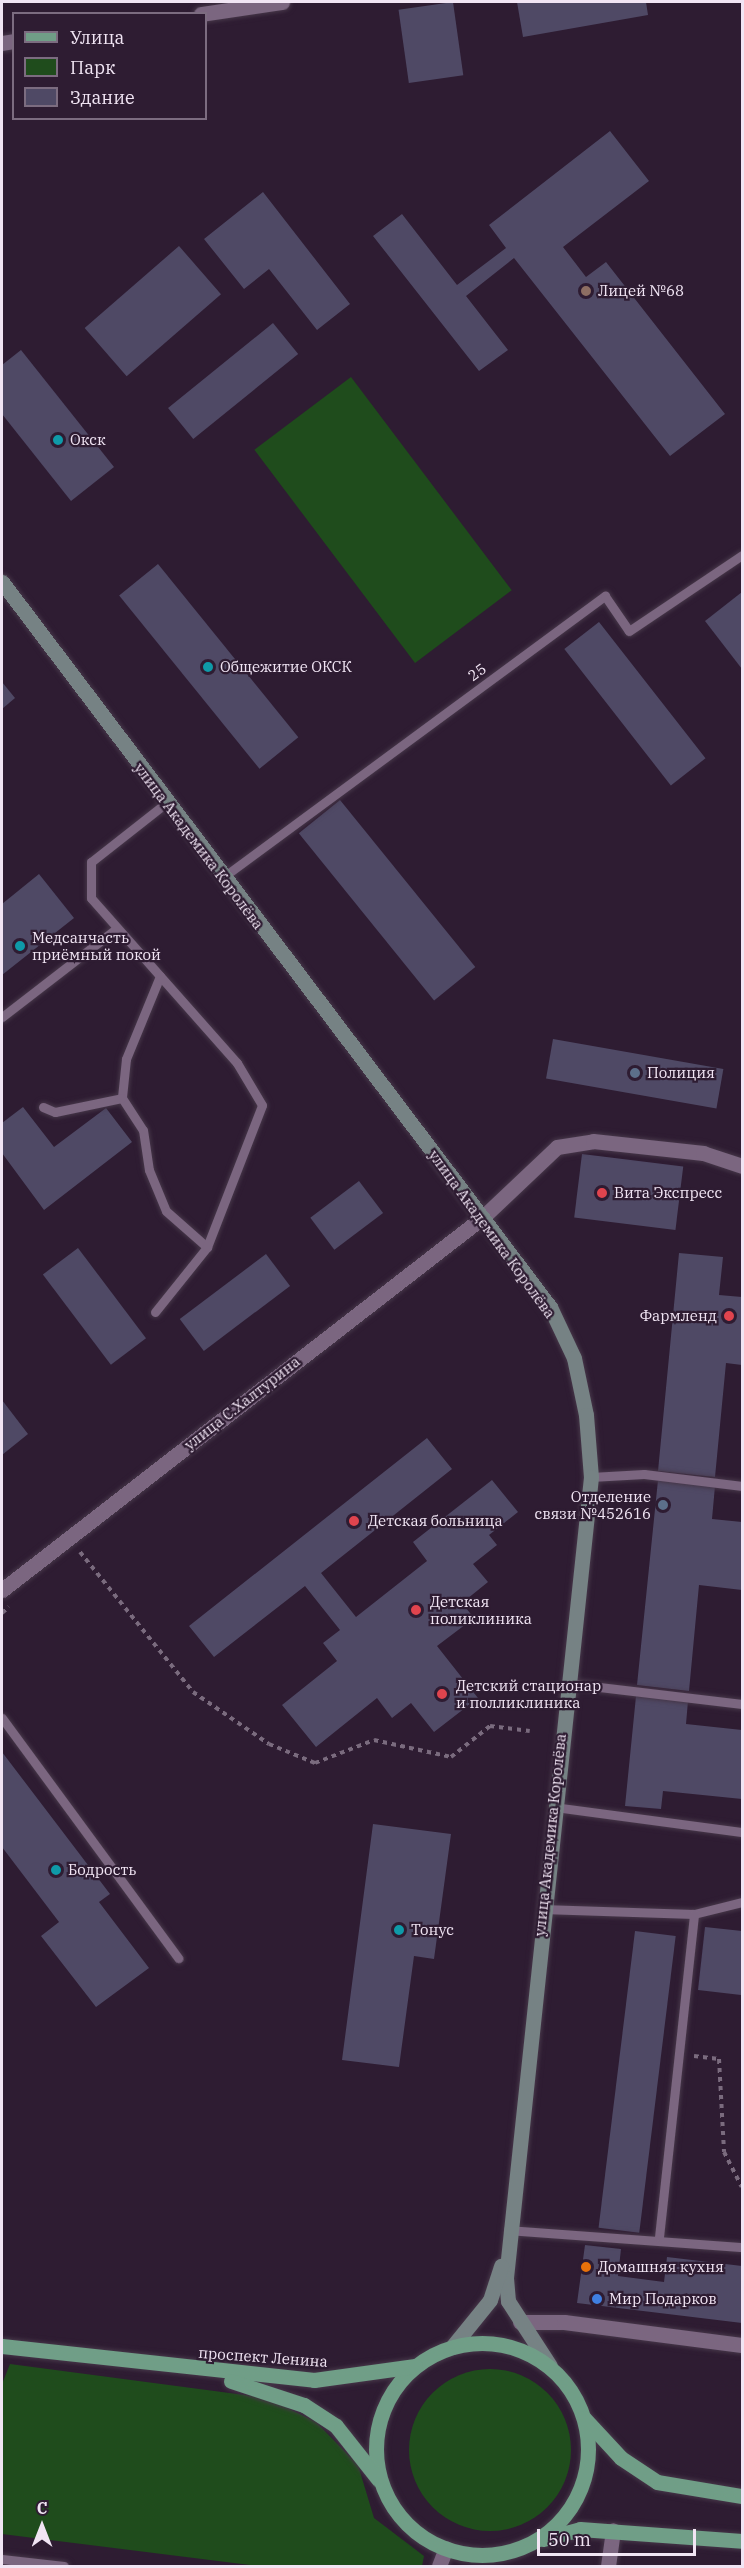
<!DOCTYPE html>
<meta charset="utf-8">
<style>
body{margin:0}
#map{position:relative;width:744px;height:2568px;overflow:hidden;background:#2e1c32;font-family:"IBM Plex Serif",serif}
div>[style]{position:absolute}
.green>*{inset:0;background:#1f4c1c;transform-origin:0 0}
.round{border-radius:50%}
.building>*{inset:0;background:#4f4965;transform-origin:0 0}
.path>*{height:4px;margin-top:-2px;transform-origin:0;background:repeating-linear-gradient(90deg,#7a6b7e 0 4.5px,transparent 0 9px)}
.roads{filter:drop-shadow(0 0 2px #463749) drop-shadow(0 0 2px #463749)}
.lane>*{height:9px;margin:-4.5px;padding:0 4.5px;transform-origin:4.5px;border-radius:4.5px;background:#7b6680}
.street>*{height:15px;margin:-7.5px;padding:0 7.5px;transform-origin:7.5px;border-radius:7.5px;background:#7b6680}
.secondary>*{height:15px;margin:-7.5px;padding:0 7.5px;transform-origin:7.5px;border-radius:7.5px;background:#768284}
.primary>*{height:15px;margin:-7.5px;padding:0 7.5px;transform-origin:7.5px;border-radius:7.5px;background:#709e87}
.primary>.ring{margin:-7.5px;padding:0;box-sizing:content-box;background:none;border:15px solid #709e87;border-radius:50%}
.dots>*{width:16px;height:16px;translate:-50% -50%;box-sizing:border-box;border:3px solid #2e1c32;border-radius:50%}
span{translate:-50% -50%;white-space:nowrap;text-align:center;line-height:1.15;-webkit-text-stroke:4.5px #2e1c32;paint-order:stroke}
.poi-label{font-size:15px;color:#f1e5f4}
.left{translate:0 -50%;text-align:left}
.right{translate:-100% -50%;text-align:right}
.street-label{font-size:15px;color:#f1e5f4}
.frame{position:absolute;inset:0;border:3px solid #f1e5f4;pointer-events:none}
.legend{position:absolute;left:12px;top:12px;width:195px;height:108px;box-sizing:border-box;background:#2e1c32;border:2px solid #7c6c80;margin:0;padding:8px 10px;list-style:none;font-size:18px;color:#f1e5f4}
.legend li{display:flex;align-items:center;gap:12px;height:30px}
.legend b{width:30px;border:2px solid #7c6c80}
.north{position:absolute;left:12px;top:2496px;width:60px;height:60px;-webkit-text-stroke:4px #2e1c32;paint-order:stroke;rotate:0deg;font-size:16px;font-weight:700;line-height:24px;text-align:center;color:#f1e5f4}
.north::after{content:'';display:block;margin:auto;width:21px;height:27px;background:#f1e5f4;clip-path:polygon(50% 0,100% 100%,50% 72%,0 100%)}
.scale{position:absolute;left:537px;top:2529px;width:159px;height:27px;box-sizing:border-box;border:3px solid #f1e5f4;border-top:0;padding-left:8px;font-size:18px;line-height:21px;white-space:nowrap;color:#f1e5f4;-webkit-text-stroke:4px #2e1c32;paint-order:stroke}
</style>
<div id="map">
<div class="green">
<i style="left:351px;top:377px;width:267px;height:121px;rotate:53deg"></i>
<i style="clip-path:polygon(10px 2364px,267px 2398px,316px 2422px,358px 2465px,374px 2518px,424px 2556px,422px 2566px,257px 2566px,2px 2534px,2px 2384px)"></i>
<i class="round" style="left:409px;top:2369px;width:162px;height:162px"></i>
</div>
<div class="building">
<i style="left:453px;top:2px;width:74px;height:55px;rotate:82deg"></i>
<i style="clip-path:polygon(517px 2px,646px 2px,648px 15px,523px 37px)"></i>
<i style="clip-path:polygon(610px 131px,649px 181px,563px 247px,586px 277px,606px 262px,725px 414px,670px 456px,514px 258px,466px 296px,508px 350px,479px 371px,373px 236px,402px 214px,457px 285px,506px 248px,489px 225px)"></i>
<i style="clip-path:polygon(263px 192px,350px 304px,317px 330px,269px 269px,244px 289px,204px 239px)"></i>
<i style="left:179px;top:246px;width:64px;height:125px;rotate:49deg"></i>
<i style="left:273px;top:323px;width:40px;height:135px;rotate:51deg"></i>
<i style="clip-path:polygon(21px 350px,114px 467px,71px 501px,2px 414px,2px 365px)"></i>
<i style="left:158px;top:564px;width:223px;height:50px;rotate:51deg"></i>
<i style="clip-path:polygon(742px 592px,742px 669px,705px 621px)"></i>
<i style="left:599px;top:622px;width:173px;height:44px;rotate:52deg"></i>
<i style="clip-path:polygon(2px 682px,15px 698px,2px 709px)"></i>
<i style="left:340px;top:800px;width:215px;height:53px;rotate:51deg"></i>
<i style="clip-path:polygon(39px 874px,74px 918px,2px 975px,2px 904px)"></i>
<i style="left:553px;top:1039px;width:173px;height:40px;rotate:10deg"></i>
<i style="clip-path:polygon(23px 1107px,54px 1147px,106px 1108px,132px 1142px,44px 1210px,2px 1153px,2px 1123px)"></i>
<i style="left:582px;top:1154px;width:102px;height:64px;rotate:7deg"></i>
<i style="left:359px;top:1181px;width:40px;height:61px;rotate:53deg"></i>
<i style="left:78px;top:1248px;width:113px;height:44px;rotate:53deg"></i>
<i style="clip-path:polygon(679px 1253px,723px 1257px,719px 1295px,742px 1297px,742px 1365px,726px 1363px,715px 1477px,658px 1471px)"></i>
<i style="left:266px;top:1254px;width:40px;height:108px;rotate:53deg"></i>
<i style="clip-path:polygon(2px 1400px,28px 1434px,2px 1455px)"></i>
<i style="clip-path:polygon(427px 1438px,452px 1469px,321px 1573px,356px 1617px,427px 1561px,413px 1542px,492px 1480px,518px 1512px,489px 1535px,497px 1545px,473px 1564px,488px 1582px,462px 1603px,474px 1618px,437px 1646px,478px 1698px,434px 1732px,411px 1703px,392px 1718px,377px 1698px,316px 1747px,282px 1705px,337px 1661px,323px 1643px,340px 1630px,305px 1586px,214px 1657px,189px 1626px)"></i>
<i style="clip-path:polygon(658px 1480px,715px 1486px,712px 1519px,742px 1522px,742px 1590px,699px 1585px,689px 1691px,637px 1685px)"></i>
<i style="clip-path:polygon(636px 1696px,688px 1701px,686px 1724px,742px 1730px,742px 1799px,663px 1791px,661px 1809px,625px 1806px)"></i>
<i style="clip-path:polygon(2px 1752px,110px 1894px,99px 1902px,149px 1968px,96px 2007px,41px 1936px,59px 1922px,2px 1847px)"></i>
<i style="clip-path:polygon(373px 1824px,451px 1834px,434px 1959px,414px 1956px,399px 2067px,342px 2060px)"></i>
<i style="clip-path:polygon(705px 1927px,742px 1931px,741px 1995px,698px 1990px)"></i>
<i style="left:635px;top:1931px;width:41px;height:299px;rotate:7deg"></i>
<i style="clip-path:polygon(585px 2245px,621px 2249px,618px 2276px,664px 2282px,667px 2257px,742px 2266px,742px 2323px,577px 2303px)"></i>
</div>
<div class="path">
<i style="left:80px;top:1552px;width:180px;rotate:51.1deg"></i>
<i style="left:193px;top:1692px;width:92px;rotate:34.4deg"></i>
<i style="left:269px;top:1744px;width:50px;rotate:22.4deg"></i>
<i style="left:315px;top:1763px;width:63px;rotate:-21.3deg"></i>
<i style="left:374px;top:1740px;width:79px;rotate:12.4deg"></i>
<i style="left:451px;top:1757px;width:50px;rotate:-38.5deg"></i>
<i style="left:490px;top:1726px;width:40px;rotate:7.1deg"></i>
<i style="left:2px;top:1613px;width:9px;rotate:-41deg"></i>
<i style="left:694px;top:2056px;width:25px;rotate:7deg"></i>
<i style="left:719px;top:2059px;width:93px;rotate:86.9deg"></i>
<i style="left:724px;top:2152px;width:39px;rotate:63deg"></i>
</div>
<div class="roads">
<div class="lane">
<i style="left:222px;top:878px;width:476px;rotate:-36.4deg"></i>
<i style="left:605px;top:596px;width:42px;rotate:55.6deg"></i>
<i style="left:629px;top:631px;width:136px;rotate:-33.9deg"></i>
<i style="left:160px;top:976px;width:90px;rotate:112.3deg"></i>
<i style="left:126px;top:1059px;width:39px;rotate:96deg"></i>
<i style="left:122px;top:1098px;width:38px;rotate:57deg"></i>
<i style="left:143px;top:1130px;width:40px;rotate:81.5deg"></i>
<i style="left:149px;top:1170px;width:44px;rotate:67.5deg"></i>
<i style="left:166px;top:1211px;width:55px;rotate:41.3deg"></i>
<i style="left:2px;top:1017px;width:145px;rotate:-37.7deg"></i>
<i style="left:43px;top:1107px;width:13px;rotate:23deg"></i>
<i style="left:55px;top:1112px;width:68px;rotate:-11.8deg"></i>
<i style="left:155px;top:1312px;width:83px;rotate:-51.3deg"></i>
<i style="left:207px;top:1247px;width:152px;rotate:-68.8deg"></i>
<i style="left:262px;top:1105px;width:49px;rotate:-120.8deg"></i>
<i style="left:237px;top:1063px;width:220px;rotate:-131.5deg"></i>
<i style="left:91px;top:898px;width:36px;rotate:-90deg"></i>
<i style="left:91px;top:862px;width:95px;rotate:-38.2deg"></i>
<i style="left:591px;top:1477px;width:53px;rotate:-3.2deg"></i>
<i style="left:644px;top:1474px;width:99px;rotate:7deg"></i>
<i style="left:566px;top:1683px;width:177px;rotate:6.8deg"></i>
<i style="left:2px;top:1718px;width:298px;rotate:53.7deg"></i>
<i style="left:554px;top:1807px;width:190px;rotate:7.6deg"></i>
<i style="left:542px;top:1909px;width:152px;rotate:1.9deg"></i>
<i style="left:694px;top:1914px;width:49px;rotate:-14deg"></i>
<i style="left:508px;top:2230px;width:235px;rotate:4.2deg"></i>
<i style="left:659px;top:2237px;width:325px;rotate:-83.8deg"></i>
<i style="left:2px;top:2559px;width:62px;rotate:6.4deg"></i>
</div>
<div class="street">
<i style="left:201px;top:14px;width:82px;rotate:-8.4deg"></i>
<i style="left:2px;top:43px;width:12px;rotate:-9deg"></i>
<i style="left:2px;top:1590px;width:609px;rotate:-37.79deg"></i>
<i style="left:483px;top:1217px;width:102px;rotate:-43.4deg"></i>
<i style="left:557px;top:1147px;width:36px;rotate:-9deg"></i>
<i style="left:593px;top:1141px;width:111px;rotate:6.2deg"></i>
<i style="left:703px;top:1153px;width:41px;rotate:18.4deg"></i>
<i style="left:520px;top:2322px;width:44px"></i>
<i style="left:564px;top:2322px;width:179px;rotate:7.4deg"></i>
<i style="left:439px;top:2566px;width:19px;rotate:-69deg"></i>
<i style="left:608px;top:2566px;width:36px;rotate:-82deg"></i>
</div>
<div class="secondary">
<i style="left:2px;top:582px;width:909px;rotate:52.92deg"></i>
<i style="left:550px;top:1307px;width:56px;rotate:64.8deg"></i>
<i style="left:574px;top:1358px;width:58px;rotate:78.1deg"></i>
<i style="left:586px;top:1415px;width:62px;rotate:85.4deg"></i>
<i style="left:591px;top:1477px;width:805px;rotate:96.06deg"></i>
<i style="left:506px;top:2278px;width:23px;rotate:85deg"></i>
<i style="left:508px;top:2301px;width:77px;rotate:57.1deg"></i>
<i style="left:452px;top:2347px;width:60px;rotate:-51deg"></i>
<i style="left:490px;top:2300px;width:36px;rotate:-72deg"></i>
</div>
<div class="primary">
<i class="ring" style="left:376px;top:2343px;width:197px;height:197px"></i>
<i style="left:2px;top:2346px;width:314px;rotate:6.2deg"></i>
<i style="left:314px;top:2380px;width:102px;rotate:-7.9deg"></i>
<i style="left:231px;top:2381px;width:77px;rotate:18.2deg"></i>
<i style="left:304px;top:2405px;width:38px;rotate:33deg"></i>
<i style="left:336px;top:2426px;width:68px;rotate:51.6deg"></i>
<i style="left:584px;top:2418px;width:54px;rotate:47.2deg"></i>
<i style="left:621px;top:2458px;width:43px;rotate:33.7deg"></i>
<i style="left:657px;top:2482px;width:86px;rotate:9.4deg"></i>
<i style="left:543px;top:2539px;width:38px;rotate:-15deg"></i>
<i style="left:580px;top:2529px;width:162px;rotate:4.2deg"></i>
</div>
</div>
<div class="dots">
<i style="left:586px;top:291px;background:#8d6e63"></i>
<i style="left:58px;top:440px;background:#0f9aa8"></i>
<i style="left:208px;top:667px;background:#0f9aa8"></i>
<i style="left:20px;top:946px;background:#0f9aa8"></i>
<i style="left:635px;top:1073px;background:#5c6f8a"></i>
<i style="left:602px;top:1193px;background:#e0444e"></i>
<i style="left:729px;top:1316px;background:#e0444e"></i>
<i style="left:663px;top:1505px;background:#5c6f8a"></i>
<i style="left:354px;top:1521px;background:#e0444e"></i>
<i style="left:416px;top:1610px;background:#e0444e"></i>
<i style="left:442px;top:1694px;background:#e0444e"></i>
<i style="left:56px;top:1870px;background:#0f9aa8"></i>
<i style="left:399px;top:1930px;background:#0f9aa8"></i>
<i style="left:586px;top:2267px;background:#e8710a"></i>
<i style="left:597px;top:2299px;background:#3f7fe0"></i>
</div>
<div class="poi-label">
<span class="left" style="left:598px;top:291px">Лицей №68</span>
<span class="left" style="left:70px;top:440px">Окск</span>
<span class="left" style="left:220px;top:667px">Общежитие ОКСК</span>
<span class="left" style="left:32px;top:946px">Медсанчасть<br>приёмный покой</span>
<span class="left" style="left:647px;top:1073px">Полиция</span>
<span class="left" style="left:614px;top:1193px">Вита Экспресс</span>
<span class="right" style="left:717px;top:1316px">Фармленд</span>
<span class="right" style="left:651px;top:1505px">Отделение<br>связи №452616</span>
<span class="left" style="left:368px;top:1521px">Детская больница</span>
<span class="left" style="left:430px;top:1610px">Детская<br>поликлиника</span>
<span class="left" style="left:456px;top:1694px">Детский стационар<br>и полликлиника</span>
<span class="left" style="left:68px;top:1870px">Бодрость</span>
<span class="left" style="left:411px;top:1930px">Тонус</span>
<span class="left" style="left:598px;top:2267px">Домашняя кухня</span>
<span class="left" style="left:609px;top:2299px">Мир Подарков</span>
</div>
<div class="street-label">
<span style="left:477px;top:672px;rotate:-36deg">25</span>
<span style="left:199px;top:846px;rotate:53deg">улица Академика Королёва</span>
<span style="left:492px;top:1234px;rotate:54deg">улица Академика Королёва</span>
<span style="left:242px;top:1403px;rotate:-38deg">улица С.Халтурина</span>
<span style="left:550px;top:1835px;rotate:-84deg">улица Академика Королёва</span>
<span style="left:263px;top:2357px;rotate:4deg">проспект Ленина</span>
</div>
<div class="frame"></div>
<ul class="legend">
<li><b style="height:8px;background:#709e87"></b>Улица</li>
<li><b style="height:16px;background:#1f4c1c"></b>Парк</li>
<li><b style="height:16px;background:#4f4965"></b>Здание</li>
</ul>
<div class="north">С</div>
<div class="scale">50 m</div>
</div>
